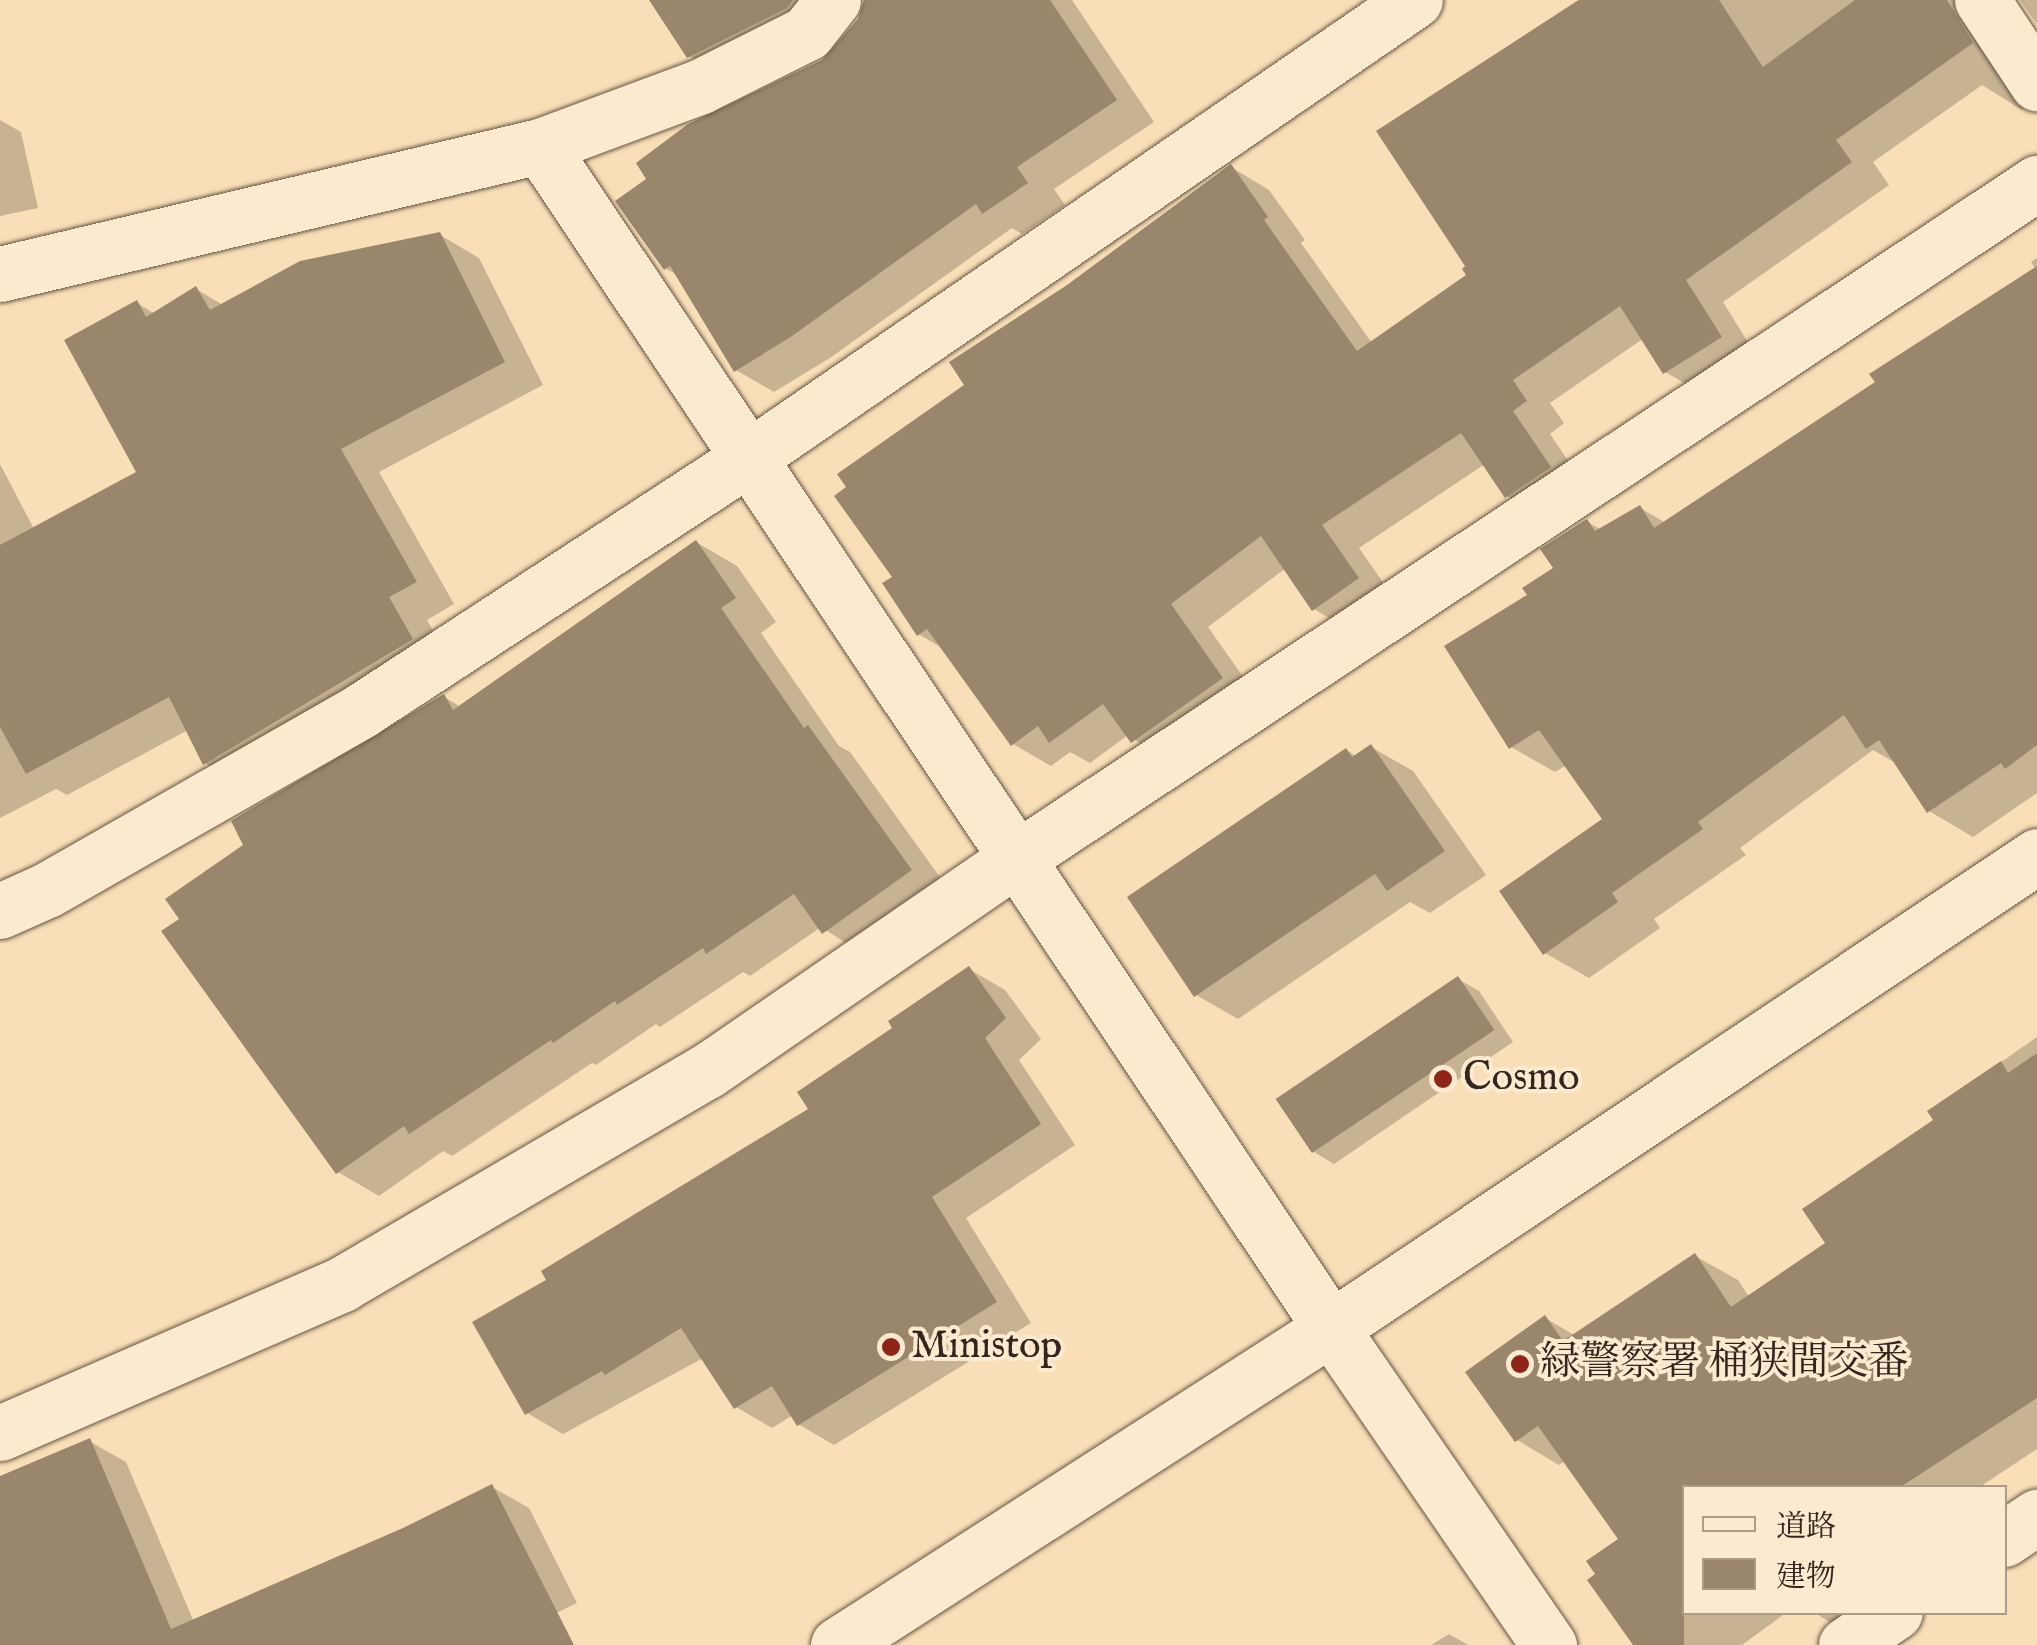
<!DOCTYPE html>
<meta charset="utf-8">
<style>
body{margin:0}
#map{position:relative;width:2037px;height:1645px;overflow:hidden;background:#f9dfb7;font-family:"IM FELL English","Noto Serif JP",serif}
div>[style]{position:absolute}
.shadow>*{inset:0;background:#0003}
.building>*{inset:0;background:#9a866d;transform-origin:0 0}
.roads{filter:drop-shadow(0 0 2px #655443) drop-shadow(0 0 2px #655443)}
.minor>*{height:55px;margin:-27.5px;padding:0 27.5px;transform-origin:27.5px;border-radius:27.5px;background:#fbead0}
.tertiary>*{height:55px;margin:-27.5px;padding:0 27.5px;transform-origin:27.5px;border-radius:27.5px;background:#fbead0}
.dots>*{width:28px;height:28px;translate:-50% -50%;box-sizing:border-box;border:5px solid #fbead0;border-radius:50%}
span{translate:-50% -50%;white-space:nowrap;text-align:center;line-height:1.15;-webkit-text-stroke:8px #fbead0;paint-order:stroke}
.poi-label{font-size:40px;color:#34261c}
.left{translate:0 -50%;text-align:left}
.legend{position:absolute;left:1682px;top:1485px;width:325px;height:130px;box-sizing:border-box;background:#fbead0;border:2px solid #ab9c88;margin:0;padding:12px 18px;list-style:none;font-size:30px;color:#34261c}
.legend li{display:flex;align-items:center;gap:20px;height:50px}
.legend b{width:50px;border:2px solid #ab9c88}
</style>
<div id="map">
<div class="shadow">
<i style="clip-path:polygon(652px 0,807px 0,728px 79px,689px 56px)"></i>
<i style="clip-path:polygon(930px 0,1072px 0,1154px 122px,1054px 189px,1065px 205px,1022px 234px,1012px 228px,830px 358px,774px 392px,736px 370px,680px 276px,666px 269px)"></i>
<i style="clip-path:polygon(1578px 0,2000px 0,2034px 101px,2022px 110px,1982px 85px,1873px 162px,1889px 185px,1723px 302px,1759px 360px,1704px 394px,1665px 372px,1644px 338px,1550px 403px,1564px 423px,1550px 434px,1588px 490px,1545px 518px,1507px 496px,1485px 464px,1359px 548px,1396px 601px,1352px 632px,1314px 609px,1286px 568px,1208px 627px,1260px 701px,1171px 764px,1128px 735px,1090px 763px,1070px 752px,1051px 766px,1013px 744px,946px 650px,918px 634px,895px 577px,967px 386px,1068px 287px,1231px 167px,1269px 190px,1305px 240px,1301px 243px,1372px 343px,1469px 276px,1468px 267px,1379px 131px)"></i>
<i style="clip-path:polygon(2020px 0,2037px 0,2037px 24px)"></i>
<i style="clip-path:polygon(0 120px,21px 132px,38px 208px,0 216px)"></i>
<i style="clip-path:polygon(440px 235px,479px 258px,543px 385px,379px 472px,454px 604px,427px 620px,451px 662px,244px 786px,205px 763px,188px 730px,67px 795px,56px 789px,0 818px,0 464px,34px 529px,139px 473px,137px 303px,155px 314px,196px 289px,223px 305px)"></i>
<i style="clip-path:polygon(2037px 258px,2037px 793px,1973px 837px,1929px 811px,1897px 764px,1873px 750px,1740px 848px,1746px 855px,1654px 919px,1660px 928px,1589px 978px,1545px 953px,1605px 820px,1567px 765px,1555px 772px,1511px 747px,1530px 596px,1557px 569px,1587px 522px,1602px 530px,1640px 508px,1666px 523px,1878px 383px,2036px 270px,2031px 262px)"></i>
<i style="clip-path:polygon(696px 542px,737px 566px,776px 622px,761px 633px,839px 746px,850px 752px,952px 894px,865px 955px,821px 927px,750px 976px,743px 972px,660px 1027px,656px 1024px,596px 1065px,592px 1063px,452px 1156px,443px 1151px,379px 1196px,338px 1172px,444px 697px,461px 707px)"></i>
<i style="clip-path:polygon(1371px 747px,1413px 771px,1486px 875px,1430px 913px,1410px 902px,1238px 1019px,1196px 995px,1347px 750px,1357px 757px)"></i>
<i style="clip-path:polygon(969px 969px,1005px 990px,1041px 1039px,1019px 1060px,1075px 1145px,966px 1218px,1031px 1323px,834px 1445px,798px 1424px,793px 1415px,772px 1428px,736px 1407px,705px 1357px,563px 1434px,527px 1413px,549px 1281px,812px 1110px,895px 1028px)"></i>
<i style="clip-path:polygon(1458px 979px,1479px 991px,1513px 1042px,1334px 1164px,1314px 1152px)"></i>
<i style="clip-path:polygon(2037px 1037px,2037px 1449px,1978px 1488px,1684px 1488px,1684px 1612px,1787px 1612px,1742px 1645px,1645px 1645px,1622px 1540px,1566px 1460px,1559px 1465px,1517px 1440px,1545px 1318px,1576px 1336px,1695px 1256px,1738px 1280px,1749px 1297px,1829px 1244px,1936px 1121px,1930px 1112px)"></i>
<i style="clip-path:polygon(89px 1441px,126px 1462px,194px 1622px,404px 1530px,492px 1487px,529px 1508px,577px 1603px,499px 1641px,0 1645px,0 1506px)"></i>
<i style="clip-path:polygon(1813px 1612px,1890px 1612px,1855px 1637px)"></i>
<i style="clip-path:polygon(1449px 1634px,1468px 1645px,1431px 1645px)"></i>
</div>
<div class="building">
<i style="clip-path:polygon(649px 0,793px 0,787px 8px,687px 58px)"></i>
<i style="clip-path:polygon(864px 0,1050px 0,1117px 100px,1017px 167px,1028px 183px,982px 214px,976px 204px,792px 336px,734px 372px,670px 266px,664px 270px,615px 201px,646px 179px,636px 163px,688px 124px,822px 60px,858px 19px)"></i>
<i style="clip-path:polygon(1579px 0,1719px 0,1763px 67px,1855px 0,1947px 0,1973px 43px,1836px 140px,1852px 162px,1686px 280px,1722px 337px,1663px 374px,1620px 306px,1513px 380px,1527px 401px,1513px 411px,1551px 467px,1505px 498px,1461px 433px,1322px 525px,1359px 578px,1312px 611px,1261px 536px,1171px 604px,1223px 678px,1131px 743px,1103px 704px,1049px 743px,1038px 726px,1011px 746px,927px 629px,917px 636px,882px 583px,892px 577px,834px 496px,846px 487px,837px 474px,964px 385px,949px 362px,1067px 285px,1231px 164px,1268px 217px,1264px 220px,1357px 351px,1466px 275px,1462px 269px,1465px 266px,1376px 131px)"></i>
<i style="clip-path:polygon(440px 232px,505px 362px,341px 449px,417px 582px,389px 597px,413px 639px,203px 765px,169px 697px,26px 774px,0 727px,0 545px,136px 472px,64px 340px,137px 300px,146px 317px,196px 286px,210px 310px,300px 261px)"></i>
<i style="clip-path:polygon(2037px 266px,2037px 745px,2005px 769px,2001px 763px,1927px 813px,1879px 740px,1866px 749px,1844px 715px,1698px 822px,1703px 829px,1612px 893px,1618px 902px,1543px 955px,1499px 891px,1602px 819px,1539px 730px,1509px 749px,1444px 646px,1527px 595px,1522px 588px,1553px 568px,1540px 549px,1587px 519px,1595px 531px,1640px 505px,1654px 528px,1875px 382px,1869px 374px)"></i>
<i style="clip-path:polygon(696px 540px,736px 598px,721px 608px,804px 728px,808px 725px,912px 870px,822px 934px,794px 894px,706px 954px,703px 948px,617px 1005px,615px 1001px,553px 1043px,551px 1040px,409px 1134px,404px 1126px,336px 1174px,161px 931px,179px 919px,165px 899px,243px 845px,231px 821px,444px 694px,453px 710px)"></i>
<i style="clip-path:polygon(1371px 744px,1445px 851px,1387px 891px,1375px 874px,1194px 997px,1127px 897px,1346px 748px,1352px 757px)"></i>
<i style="clip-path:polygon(969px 966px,1006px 1018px,985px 1038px,1041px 1124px,932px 1197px,997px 1302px,797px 1426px,772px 1386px,734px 1409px,681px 1328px,605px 1375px,602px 1371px,525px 1415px,472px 1322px,546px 1280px,541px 1271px,808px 1109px,797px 1092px,892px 1028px,888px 1021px)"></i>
<i style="left:1458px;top:976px;width:65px;height:220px;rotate:56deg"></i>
<i style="clip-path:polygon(2037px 1053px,2037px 1398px,1899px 1488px,1684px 1488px,1684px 1645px,1633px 1645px,1587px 1580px,1595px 1574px,1586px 1561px,1618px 1539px,1538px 1426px,1515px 1442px,1465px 1372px,1545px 1315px,1563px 1341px,1695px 1253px,1731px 1307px,1825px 1243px,1802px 1209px,1933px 1120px,1927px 1111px,2001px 1061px,2008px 1073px)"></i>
<i style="clip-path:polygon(90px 1438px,171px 1629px,403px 1528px,492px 1484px,574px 1645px,0 1645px,0 1476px)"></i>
</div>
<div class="roads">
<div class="minor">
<i style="left:1982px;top:0;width:100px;rotate:56.5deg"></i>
<i style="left:540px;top:146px;width:1422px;rotate:56.21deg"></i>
<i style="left:0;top:274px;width:555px;rotate:-13.34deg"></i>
<i style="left:540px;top:146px;width:170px;rotate:-20.4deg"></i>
<i style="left:699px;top:87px;width:121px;rotate:-26.6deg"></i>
<i style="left:807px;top:33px;width:42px;rotate:-51.8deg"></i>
<i style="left:0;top:911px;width:51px;rotate:-24.1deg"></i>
<i style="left:47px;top:890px;width:363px;rotate:-29.7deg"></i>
<i style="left:362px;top:710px;width:461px;rotate:-33.1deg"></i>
<i style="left:748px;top:458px;width:809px;rotate:-34.48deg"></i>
<i style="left:0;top:1433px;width:373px;rotate:-23.5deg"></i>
<i style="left:342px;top:1284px;width:423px;rotate:-30.3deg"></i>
<i style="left:707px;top:1071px;width:375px;rotate:-34.5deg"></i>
<i style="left:1016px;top:859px;width:1225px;rotate:-33.51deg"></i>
<i style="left:2004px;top:1539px;width:40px;rotate:-34deg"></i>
<i style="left:1846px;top:1645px;width:59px;rotate:-34deg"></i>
</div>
<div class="tertiary">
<i style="left:1331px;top:1328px;width:385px;rotate:55.5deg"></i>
<i style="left:838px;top:1645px;width:586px;rotate:-32.74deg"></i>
<i style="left:1331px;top:1328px;width:849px;rotate:-33.76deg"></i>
</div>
</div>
<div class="dots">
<i style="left:1443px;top:1079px;background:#8f2418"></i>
<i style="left:891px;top:1347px;background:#8f2418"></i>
<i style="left:1520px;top:1364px;background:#8f2418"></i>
</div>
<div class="poi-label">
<span class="left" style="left:1463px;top:1079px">Cosmo</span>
<span class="left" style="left:911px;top:1347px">Ministop</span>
<span class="left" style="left:1540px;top:1364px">緑警察署 桶狭間交番</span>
</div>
<ul class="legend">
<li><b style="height:12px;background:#fbead0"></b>道路</li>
<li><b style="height:28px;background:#9a866d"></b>建物</li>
</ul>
</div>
